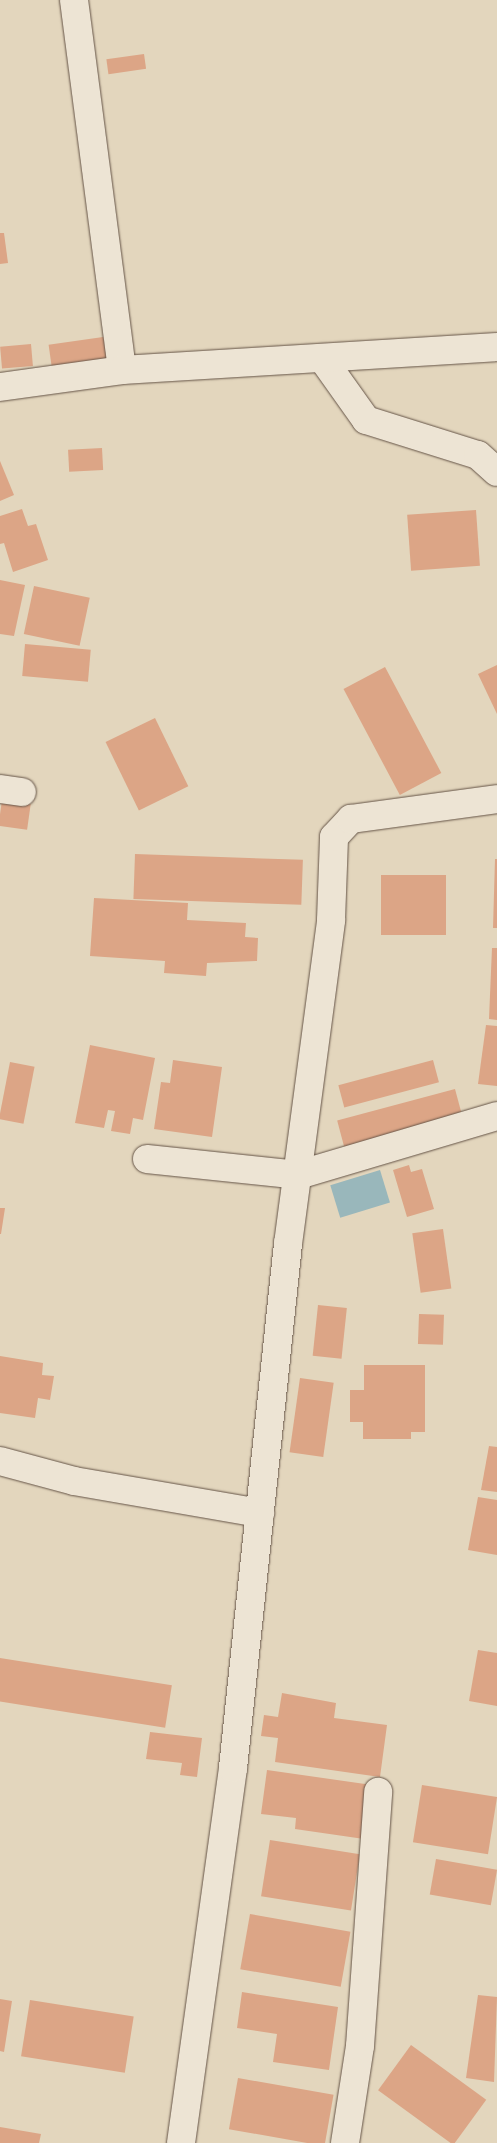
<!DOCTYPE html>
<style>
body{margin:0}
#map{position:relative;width:497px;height:2143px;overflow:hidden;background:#e3d6bd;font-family:"Gentium Book Plus",serif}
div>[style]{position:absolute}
.water>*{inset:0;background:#99b7bb;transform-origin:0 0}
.building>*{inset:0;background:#dca586;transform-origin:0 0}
.roads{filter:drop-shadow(0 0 1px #655447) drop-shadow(0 0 1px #655447)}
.minor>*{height:28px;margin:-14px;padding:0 14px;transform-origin:14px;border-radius:14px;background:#ede4d4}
span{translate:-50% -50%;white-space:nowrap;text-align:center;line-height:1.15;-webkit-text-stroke:4px #ede4d4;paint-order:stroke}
</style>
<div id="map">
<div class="water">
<i style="left:380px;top:1170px;width:34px;height:52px;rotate:73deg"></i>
</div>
<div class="building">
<i style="left:144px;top:54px;width:15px;height:38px;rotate:82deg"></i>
<i style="clip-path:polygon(0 233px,4px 233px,8px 263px,0 264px)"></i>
<i style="left:110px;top:336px;width:22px;height:62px;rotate:82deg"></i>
<i style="left:31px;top:344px;width:22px;height:31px;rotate:85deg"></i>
<i style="left:102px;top:448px;width:22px;height:34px;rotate:87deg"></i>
<i style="clip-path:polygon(0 461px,14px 495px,0 501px)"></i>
<i style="clip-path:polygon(22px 509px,28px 526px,36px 524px,48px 560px,13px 572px,4px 543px,0 544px,0 516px)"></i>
<i style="left:476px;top:510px;width:56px;height:69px;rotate:86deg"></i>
<i style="clip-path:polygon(0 580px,25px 585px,14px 636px,0 634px)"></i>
<i style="left:34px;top:586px;width:57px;height:49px;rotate:12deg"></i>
<i style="left:25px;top:644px;width:66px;height:32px;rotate:5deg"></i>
<i style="clip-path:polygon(497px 665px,497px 714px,478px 674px)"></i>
<i style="left:385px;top:667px;width:120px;height:47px;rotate:62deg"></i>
<i style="left:155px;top:718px;width:76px;height:55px;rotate:64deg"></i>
<i style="left:2px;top:800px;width:29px;height:26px;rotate:8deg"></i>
<i style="left:135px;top:854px;width:168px;height:45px;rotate:2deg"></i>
<i style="clip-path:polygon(495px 859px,497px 859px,497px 928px,493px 928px)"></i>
<i style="left:381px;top:875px;width:65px;height:60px"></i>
<i style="clip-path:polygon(94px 898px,188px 903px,187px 920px,246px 923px,245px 937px,258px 938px,257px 961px,207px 963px,206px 976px,164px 973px,165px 961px,90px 956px)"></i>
<i style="clip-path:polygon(492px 948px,497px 948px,497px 1020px,489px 1019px)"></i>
<i style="clip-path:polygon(486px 1025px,497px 1026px,497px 1086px,478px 1084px)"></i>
<i style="clip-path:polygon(90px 1045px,155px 1058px,143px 1120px,133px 1118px,130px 1134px,111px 1131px,115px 1111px,108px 1110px,104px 1128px,75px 1123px)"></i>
<i style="clip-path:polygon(173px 1060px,222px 1067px,212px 1137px,154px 1129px,161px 1082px,170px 1083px)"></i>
<i style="left:433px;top:1060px;width:23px;height:98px;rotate:75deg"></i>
<i style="left:10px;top:1062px;width:25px;height:58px;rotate:11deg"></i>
<i style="left:455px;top:1089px;width:27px;height:122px;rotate:75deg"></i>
<i style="clip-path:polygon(409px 1165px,411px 1172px,422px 1169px,434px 1209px,407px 1217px,393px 1170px)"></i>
<i style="clip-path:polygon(0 1208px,5px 1208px,1px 1234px,0 1234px)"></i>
<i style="left:443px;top:1229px;width:60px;height:31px;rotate:82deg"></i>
<i style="left:318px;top:1305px;width:29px;height:51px;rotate:6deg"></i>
<i style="left:419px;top:1314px;width:25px;height:30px;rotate:2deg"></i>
<i style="clip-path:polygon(0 1356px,43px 1363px,42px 1375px,54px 1376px,50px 1400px,38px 1398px,35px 1418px,0 1413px)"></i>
<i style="clip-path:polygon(364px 1365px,425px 1365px,425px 1432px,411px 1432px,411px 1439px,363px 1439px,363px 1422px,350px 1422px,350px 1390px,364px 1390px)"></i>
<i style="left:300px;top:1378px;width:34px;height:75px;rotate:8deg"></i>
<i style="clip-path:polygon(489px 1446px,497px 1447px,497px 1492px,481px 1490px)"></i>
<i style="clip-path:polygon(478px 1497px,497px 1500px,497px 1555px,468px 1550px)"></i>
<i style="clip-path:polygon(478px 1650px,497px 1653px,497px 1706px,469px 1701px)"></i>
<i style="left:0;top:1658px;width:174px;height:43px;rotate:9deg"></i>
<i style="clip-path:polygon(282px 1693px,336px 1703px,334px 1718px,387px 1725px,380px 1777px,275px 1762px,278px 1738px,261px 1736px,264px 1715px,278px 1717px)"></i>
<i style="clip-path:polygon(150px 1732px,202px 1738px,197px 1777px,180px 1775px,182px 1763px,146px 1759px)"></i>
<i style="clip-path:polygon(267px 1770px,372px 1785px,364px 1839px,295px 1829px,296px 1818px,261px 1814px)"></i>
<i style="left:422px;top:1785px;width:76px;height:58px;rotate:9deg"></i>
<i style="left:270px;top:1840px;width:91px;height:57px;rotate:9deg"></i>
<i style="left:436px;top:1859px;width:62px;height:36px;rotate:10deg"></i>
<i style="left:250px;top:1914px;width:102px;height:56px;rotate:10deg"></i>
<i style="clip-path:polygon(242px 1992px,338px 2007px,329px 2070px,273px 2062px,277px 2034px,237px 2028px)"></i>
<i style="clip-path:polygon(478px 1995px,497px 1997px,494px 2082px,466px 2078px)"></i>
<i style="clip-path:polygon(0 1999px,12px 2001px,4px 2052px,0 2051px)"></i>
<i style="left:30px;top:2000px;width:105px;height:57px;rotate:9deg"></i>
<i style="left:411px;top:2045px;width:93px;height:56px;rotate:36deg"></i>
<i style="left:238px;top:2078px;width:97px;height:52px;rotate:10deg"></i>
<i style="clip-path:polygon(0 2127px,41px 2134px,39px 2143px,0 2143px)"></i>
</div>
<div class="roads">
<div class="minor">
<i style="left:74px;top:0;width:373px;rotate:82.6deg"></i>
<i style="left:322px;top:358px;width:76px;rotate:54.6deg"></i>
<i style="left:366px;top:420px;width:117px;rotate:17.4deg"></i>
<i style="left:478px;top:455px;width:25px;rotate:42deg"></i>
<i style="left:0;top:387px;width:123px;rotate:-7.9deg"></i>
<i style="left:122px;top:370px;width:376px;rotate:-3.5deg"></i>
<i style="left:0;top:789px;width:22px;rotate:8deg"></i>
<i style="left:147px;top:1159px;width:152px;rotate:6deg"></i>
<i style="left:298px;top:1175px;width:208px;rotate:-16.5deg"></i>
<i style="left:0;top:1461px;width:77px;rotate:15.1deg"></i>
<i style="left:74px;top:1481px;width:189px;rotate:9.8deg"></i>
<i style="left:181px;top:2143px;width:379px;rotate:-82.1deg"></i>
<i style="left:233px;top:1768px;width:527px;rotate:-84.01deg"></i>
<i style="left:288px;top:1244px;width:327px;rotate:-82.4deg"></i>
<i style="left:331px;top:920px;width:83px;rotate:-87.9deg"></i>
<i style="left:334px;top:837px;width:25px;rotate:-47deg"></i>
<i style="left:351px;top:819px;width:147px;rotate:-7.8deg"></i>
<i style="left:345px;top:2143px;width:98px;rotate:-81.2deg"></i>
<i style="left:360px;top:2046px;width:255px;rotate:-85.9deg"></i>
</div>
</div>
</div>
